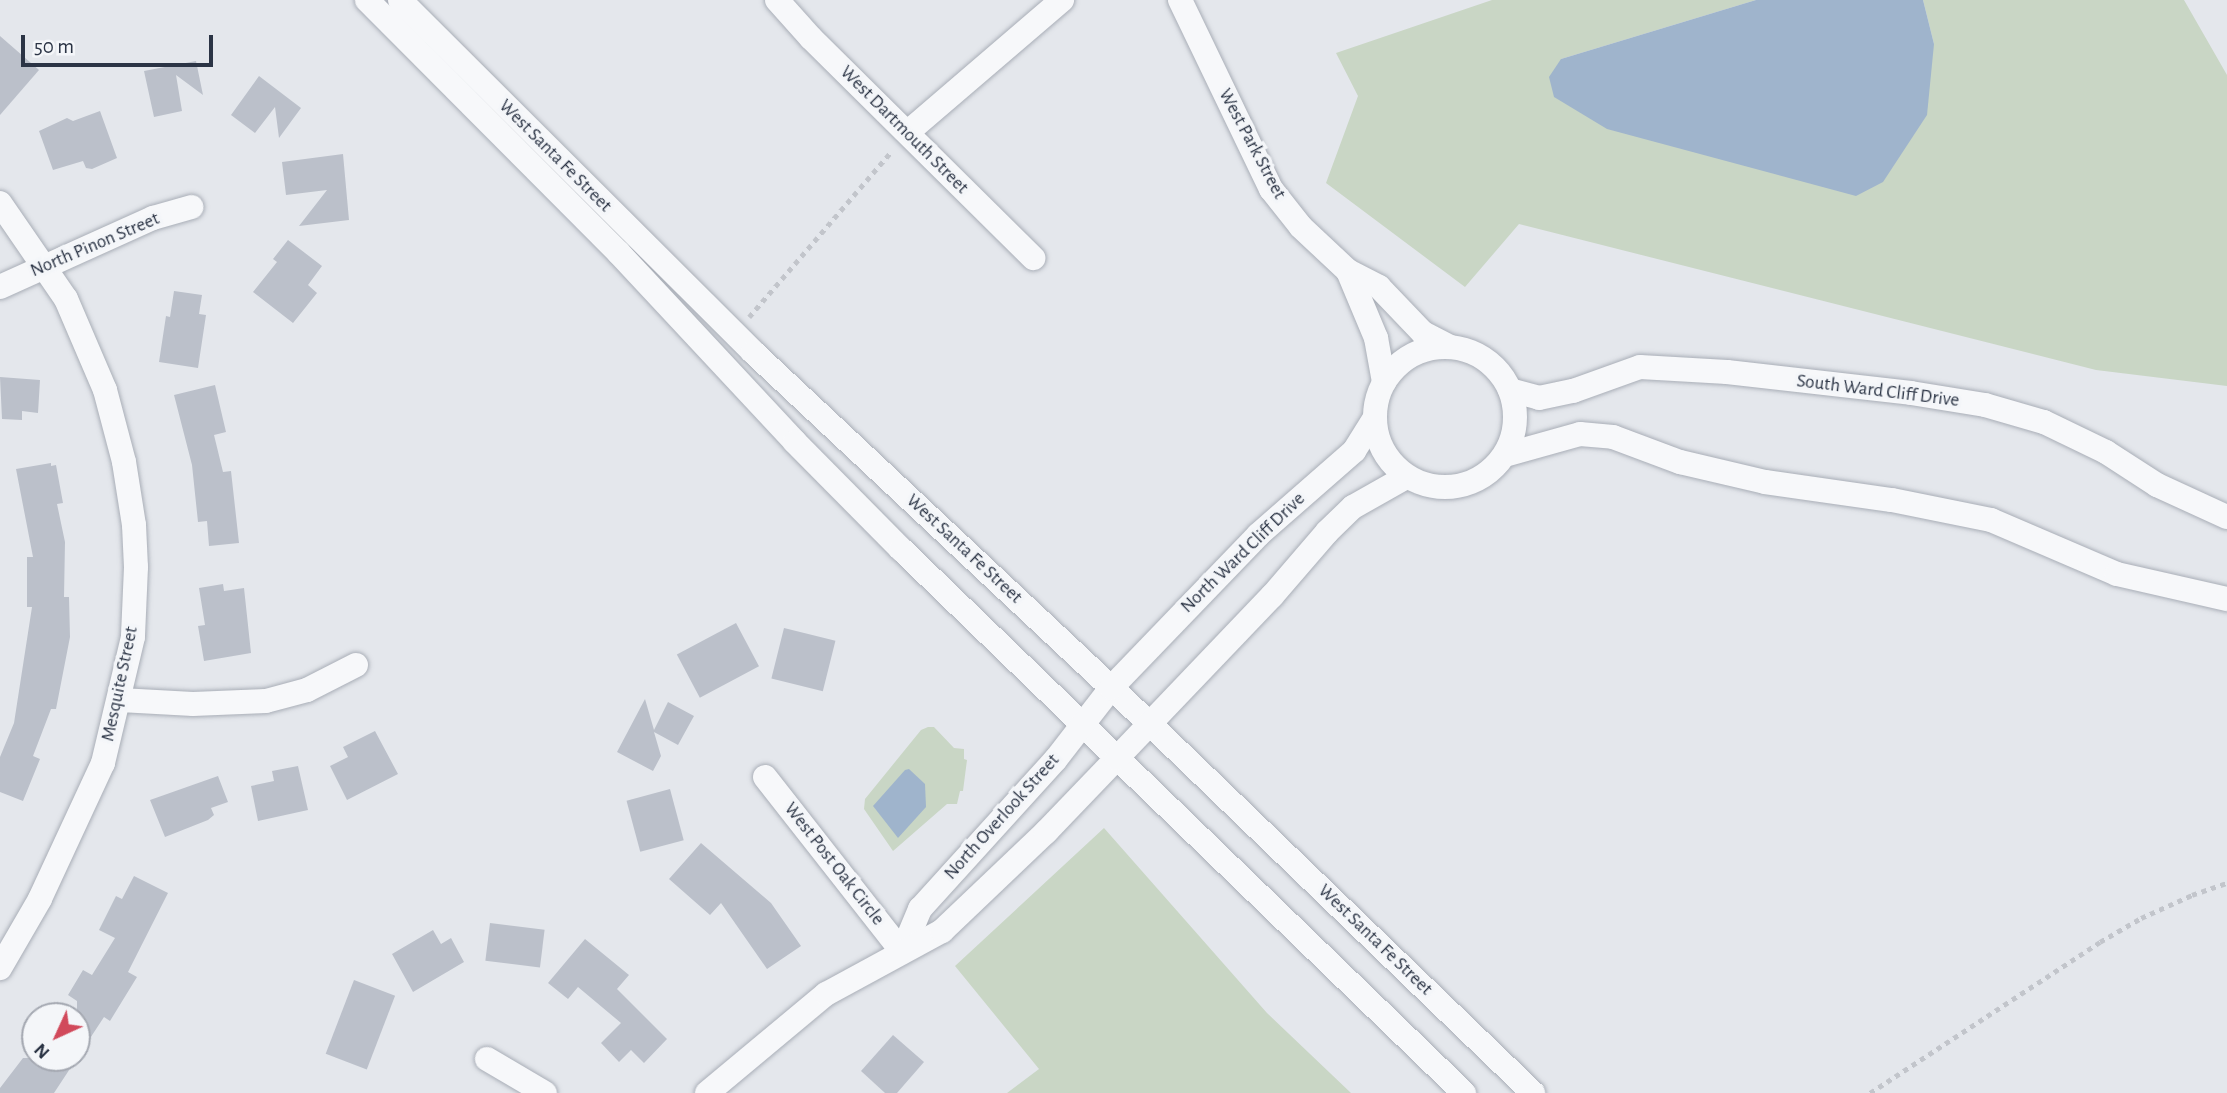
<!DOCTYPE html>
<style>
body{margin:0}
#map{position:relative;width:2227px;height:1093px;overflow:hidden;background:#e4e7ec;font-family:"Alegreya Sans",sans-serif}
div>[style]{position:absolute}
.green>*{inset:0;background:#c9d6c5}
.water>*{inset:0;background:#9fb4cc}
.building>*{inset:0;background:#bbc0ca;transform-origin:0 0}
.path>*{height:4.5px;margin-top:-2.25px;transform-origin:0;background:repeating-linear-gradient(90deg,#c2c5cb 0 5px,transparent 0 10px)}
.roads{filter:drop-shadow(0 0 2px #a9aeb7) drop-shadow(0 0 2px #a9aeb7)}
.minor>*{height:24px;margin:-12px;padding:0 12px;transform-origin:12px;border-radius:12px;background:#f7f8fa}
.minor>.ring{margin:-12px;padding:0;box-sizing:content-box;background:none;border:24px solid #f7f8fa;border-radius:50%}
span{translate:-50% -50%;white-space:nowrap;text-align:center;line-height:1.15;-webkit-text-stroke:7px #f4f6f9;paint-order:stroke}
.street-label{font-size:19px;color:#2b3445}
.north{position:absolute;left:21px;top:1002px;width:70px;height:70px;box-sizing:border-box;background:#f4f6f9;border:2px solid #a4a8b1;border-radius:50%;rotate:225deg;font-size:19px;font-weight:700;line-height:28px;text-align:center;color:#2b3445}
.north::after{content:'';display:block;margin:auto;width:24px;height:32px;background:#d1495b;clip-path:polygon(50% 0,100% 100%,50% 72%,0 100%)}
.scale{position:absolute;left:21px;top:35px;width:192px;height:32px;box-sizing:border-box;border:4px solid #2b3445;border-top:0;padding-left:9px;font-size:21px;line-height:24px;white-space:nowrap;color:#2b3445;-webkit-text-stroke:5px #f4f6f9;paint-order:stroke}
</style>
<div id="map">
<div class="green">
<i style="clip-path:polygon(1492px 0,1756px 0,1561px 59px,1934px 44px,1923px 0,2184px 0,2227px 75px,2227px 386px,2096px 370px,1519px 224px,1465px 287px,1326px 183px,1358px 96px,1336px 53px)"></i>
<i style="clip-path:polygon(928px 727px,934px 727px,954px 748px,964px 749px,964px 759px,967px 760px,963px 791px,960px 791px,957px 804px,947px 804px,893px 851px,864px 809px,865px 799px,921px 730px)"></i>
<i style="clip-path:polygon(1104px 828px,1267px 1013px,1351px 1093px,1007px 1093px,1039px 1069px,955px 966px)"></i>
</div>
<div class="water">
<i style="clip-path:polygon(1756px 0,1923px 0,1934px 44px,1927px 115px,1883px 182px,1856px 196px,1607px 129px,1554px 97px,1549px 77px,1561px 59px)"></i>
<i style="clip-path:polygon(909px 769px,925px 784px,926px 807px,898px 838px,873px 806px,905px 770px)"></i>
</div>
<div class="building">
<i style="clip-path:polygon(0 36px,39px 70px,0 115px)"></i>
<i style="clip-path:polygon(196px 61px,203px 95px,176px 75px,182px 111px,154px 117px,144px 71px)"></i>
<i style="clip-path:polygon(259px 76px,301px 108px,279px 138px,275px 107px,255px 133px,231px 115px)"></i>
<i style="clip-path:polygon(100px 111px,117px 158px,92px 169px,86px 168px,83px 161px,53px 170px,39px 131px,67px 118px,73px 121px)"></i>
<i style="clip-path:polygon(343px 154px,349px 220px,299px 226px,327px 190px,286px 195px,282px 162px)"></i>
<i style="clip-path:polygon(288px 240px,322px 266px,308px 285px,317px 293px,293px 323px,253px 292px,277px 262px,273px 259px)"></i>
<i style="clip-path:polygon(174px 291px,202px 295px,199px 314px,206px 315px,198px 368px,159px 362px,166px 316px,170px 317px)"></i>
<i style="clip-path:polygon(0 377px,40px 380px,38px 413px,22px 411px,22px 420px,2px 419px)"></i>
<i style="clip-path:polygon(215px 385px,226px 432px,214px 435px,223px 472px,231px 471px,239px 543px,209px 546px,207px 521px,198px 522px,192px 465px,174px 395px)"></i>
<i style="clip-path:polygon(51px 463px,51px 466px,56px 465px,63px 503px,57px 504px,65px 542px,64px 597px,69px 597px,70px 637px,56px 709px,51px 709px,33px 756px,40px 759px,23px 801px,0 792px,0 757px,14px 723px,32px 607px,27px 607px,27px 557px,33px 557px,16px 469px)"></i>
<i style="clip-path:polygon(223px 584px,224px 591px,244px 588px,251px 653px,204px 661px,198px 626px,205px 625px,199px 588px)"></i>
<i style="left:736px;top:623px;width:49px;height:67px;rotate:62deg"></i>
<i style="left:784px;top:628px;width:53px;height:52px;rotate:14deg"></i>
<i style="clip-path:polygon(645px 699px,654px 730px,668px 702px,694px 716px,678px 745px,654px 732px,661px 756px,653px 771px,617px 752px)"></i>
<i style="clip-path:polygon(375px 731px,398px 774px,347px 800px,330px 766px,348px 757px,343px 747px)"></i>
<i style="clip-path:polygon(298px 766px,308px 810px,258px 821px,251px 786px,274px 781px,272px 771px)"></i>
<i style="clip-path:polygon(218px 776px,228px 802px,211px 808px,214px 815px,208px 820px,165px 837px,150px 800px)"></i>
<i style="left:670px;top:789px;width:53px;height:45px;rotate:75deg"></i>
<i style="clip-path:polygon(701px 843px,771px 903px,801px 946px,767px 969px,721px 903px,710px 915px,669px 879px)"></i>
<i style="clip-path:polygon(134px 876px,168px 893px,128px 972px,137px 977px,110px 1021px,104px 1017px,54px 1093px,0 1093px,0 1088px,23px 1058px,77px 1058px,77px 1001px,68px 995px,83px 970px,92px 975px,115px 938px,99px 930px,116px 896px,122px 899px)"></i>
<i style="left:490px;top:923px;width:55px;height:38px;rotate:7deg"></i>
<i style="clip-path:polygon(433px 930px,441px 944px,451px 938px,464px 962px,413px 992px,392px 954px)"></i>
<i style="clip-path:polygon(585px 939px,629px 975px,617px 989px,667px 1039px,644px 1063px,631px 1050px,619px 1062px,601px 1043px,621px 1023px,578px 987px,568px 999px,548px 983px)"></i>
<i style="left:354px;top:980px;width:44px;height:79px;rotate:21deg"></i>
<i style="clip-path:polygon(893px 1035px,924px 1062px,897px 1093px,885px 1093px,861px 1071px)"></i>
</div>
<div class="path">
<i style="left:749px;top:317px;width:219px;rotate:-49.3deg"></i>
<i style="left:1870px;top:1093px;width:275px;rotate:-33.3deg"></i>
<i style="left:2100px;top:942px;width:48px;rotate:-30.3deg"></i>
<i style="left:2141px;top:918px;width:56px;rotate:-24.3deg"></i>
<i style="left:2192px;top:895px;width:37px;rotate:-19deg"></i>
</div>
<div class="roads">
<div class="minor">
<i style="left:367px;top:0;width:356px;rotate:45.1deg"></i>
<i style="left:618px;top:252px;width:260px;rotate:47deg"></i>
<i style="left:795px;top:442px;width:151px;rotate:45.3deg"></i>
<i style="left:901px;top:549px;width:783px;rotate:44.02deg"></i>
<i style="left:400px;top:0;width:499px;rotate:44.9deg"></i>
<i style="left:753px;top:352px;width:544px;rotate:43.14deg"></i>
<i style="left:1150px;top:724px;width:532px;rotate:43.93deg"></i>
<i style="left:777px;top:0;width:51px;rotate:48.2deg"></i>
<i style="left:811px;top:38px;width:313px;rotate:44.7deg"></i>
<i style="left:1180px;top:0;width:210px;rotate:64.3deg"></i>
<i style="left:1271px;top:189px;width:48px;rotate:51.7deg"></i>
<i style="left:1301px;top:227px;width:64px;rotate:43.1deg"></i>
<i style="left:1348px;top:271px;width:35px;rotate:27deg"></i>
<i style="left:1379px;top:287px;width:64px;rotate:46.3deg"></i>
<i style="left:1423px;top:333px;width:31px;rotate:27deg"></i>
<i style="left:908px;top:132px;width:203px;rotate:-40.6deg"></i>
<i style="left:0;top:203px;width:116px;rotate:55.5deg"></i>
<i style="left:66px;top:299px;width:99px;rotate:66.8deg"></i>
<i style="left:105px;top:390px;width:74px;rotate:75.2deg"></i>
<i style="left:124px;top:462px;width:64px;rotate:81deg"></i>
<i style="left:134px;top:525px;width:42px;rotate:87.3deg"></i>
<i style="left:136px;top:567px;width:70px;rotate:92.5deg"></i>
<i style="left:133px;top:637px;width:130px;rotate:103.4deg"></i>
<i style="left:103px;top:763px;width:150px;rotate:114.9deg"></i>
<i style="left:40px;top:899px;width:80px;rotate:120.1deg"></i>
<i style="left:1348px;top:271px;width:73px;rotate:67.3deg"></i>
<i style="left:1376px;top:338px;width:45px;rotate:79.7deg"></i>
<i style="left:0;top:287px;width:168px;rotate:-24.3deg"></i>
<i style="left:153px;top:218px;width:40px;rotate:-16deg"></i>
<i class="ring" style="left:1375px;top:347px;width:116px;height:116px"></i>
<i style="left:1510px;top:390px;width:30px;rotate:15deg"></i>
<i style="left:1539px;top:398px;width:35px;rotate:-12deg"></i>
<i style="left:1573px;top:391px;width:71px;rotate:-19.7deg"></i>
<i style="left:1640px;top:367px;width:87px;rotate:3.3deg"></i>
<i style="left:1727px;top:372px;width:185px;rotate:6.5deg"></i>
<i style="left:1911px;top:393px;width:75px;rotate:9.2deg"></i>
<i style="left:1985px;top:405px;width:61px;rotate:16.1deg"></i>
<i style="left:2044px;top:422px;width:69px;rotate:25.8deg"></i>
<i style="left:2106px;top:452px;width:61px;rotate:32.9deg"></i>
<i style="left:2157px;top:485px;width:77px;rotate:24.6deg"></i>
<i style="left:1505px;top:455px;width:78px;rotate:-15.6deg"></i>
<i style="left:1580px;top:434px;width:33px;rotate:5deg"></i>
<i style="left:1613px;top:437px;width:72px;rotate:20.5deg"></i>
<i style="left:1680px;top:462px;width:87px;rotate:13.2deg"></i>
<i style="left:1765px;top:482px;width:128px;rotate:8.1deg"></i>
<i style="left:1892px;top:500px;width:101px;rotate:11.4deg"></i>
<i style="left:1991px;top:520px;width:137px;rotate:23.2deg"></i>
<i style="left:2117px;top:574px;width:113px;rotate:12.8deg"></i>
<i style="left:120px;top:700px;width:73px;rotate:3.1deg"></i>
<i style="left:193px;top:704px;width:73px;rotate:-2.4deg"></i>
<i style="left:266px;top:701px;width:42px;rotate:-15deg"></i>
<i style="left:307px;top:690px;width:55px;rotate:-27deg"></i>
<i style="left:765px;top:777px;width:222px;rotate:51.9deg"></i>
<i style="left:902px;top:952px;width:47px;rotate:-67.3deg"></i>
<i style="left:920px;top:909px;width:202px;rotate:-47.8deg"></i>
<i style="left:1056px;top:759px;width:90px;rotate:-52.2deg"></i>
<i style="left:1111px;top:688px;width:212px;rotate:-46.1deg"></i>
<i style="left:1258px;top:535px;width:128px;rotate:-41.2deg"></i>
<i style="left:1354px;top:451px;width:38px;rotate:-58deg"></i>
<i style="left:487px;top:1059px;width:67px;rotate:30.4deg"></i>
<i style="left:707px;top:1093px;width:155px;rotate:-39.8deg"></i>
<i style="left:826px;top:994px;width:132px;rotate:-28.5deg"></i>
<i style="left:942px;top:931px;width:144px;rotate:-43.6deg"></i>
<i style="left:1046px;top:832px;width:103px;rotate:-46.2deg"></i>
<i style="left:1117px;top:758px;width:224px;rotate:-46.3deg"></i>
<i style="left:1272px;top:596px;width:84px;rotate:-49.3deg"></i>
<i style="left:1327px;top:532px;width:36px;rotate:-44deg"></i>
<i style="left:1353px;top:507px;width:61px;rotate:-29.5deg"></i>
</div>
</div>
<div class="street-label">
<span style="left:904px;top:130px;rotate:45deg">West Dartmouth Street</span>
<span style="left:1252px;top:144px;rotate:62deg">West Park Street</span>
<span style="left:555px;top:156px;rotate:45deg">West Santa Fe Street</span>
<span style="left:95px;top:245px;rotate:-23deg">North Pinon Street</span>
<span style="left:1878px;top:391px;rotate:7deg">South Ward Cliff Drive</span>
<span style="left:964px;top:549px;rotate:43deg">West Santa Fe Street</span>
<span style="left:1243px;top:553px;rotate:-44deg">North Ward Cliff Drive</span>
<span style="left:120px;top:684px;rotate:-78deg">Mesquite Street</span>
<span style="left:1002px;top:817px;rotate:-48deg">North Overlook Street</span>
<span style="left:834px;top:864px;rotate:52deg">West Post Oak Circle</span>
<span style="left:1375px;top:940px;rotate:44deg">West Santa Fe Street</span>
</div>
<div class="north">N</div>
<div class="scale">50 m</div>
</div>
